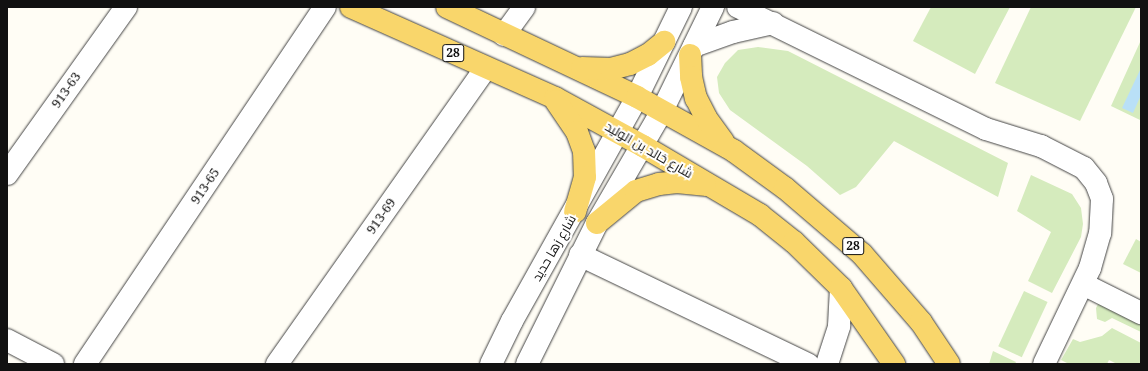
<!DOCTYPE html>
<meta charset="utf-8">
<style>
body{margin:0}
#map{position:relative;width:1148px;height:371px;overflow:hidden;background:#fffdf5;font-family:"Noto Serif",Cairo,serif}
div>[style]{position:absolute}
.green>*{inset:0;background:#d5ebbd;transform-origin:0 0}
.water>*{inset:0;background:#b9e0f7}
.roads{filter:drop-shadow(0 0 1px #444) drop-shadow(0 0 1px #444)}
.minor>*{height:22px;margin:-11px;padding:0 11px;transform-origin:11px;border-radius:11px;background:#fff}
.major>*{height:22px;margin:-11px;padding:0 11px;transform-origin:11px;border-radius:11px;background:#f9d66b}
span{translate:-50% -50%;white-space:nowrap;text-align:center;line-height:1.15;-webkit-text-stroke:4px #fff;paint-order:stroke}
.shield-label span{padding:1px 3px;background:#fff;border:1px solid;border-radius:3px;-webkit-text-stroke-width:0}
.shield-label{font-size:12px;color:#111;font-weight:700}
.street-label{font-size:13px;color:#111}
.frame{position:absolute;inset:0;border:8px solid #111;pointer-events:none}
</style>
<div id="map">
<div class="green">
<i style="clip-path:polygon(931px 7px,1010px 7px,975px 74px,913px 41px)"></i>
<i style="clip-path:polygon(1031px 7px,1136px 7px,1080px 121px,995px 83px)"></i>
<i style="clip-path:polygon(1141px 40px,1141px 118px,1140px 120px,1111px 106px)"></i>
<i style="clip-path:polygon(758px 47px,788px 51px,1008px 163px,998px 197px,894px 141px,856px 187px,840px 195px,807px 166px,730px 110px,719px 93px,717px 77px,725px 63px,738px 50px)"></i>
<i style="clip-path:polygon(1031px 175px,1072px 194px,1081px 208px,1083px 224px,1081px 237px,1052px 293px,1028px 281px,1051px 232px,1017px 211px)"></i>
<i style="clip-path:polygon(1136px 239px,1141px 242px,1141px 273px,1123px 264px)"></i>
<i style="left:1024px;top:291px;width:26px;height:61px;rotate:25deg"></i>
<i style="clip-path:polygon(1101px 298px,1141px 318px,1141px 332px,1112px 318px,1105px 322px,1097px 319px,1096px 308px)"></i>
<i style="clip-path:polygon(1112px 328px,1141px 343px,1141px 364px,1117px 364px,1109px 360px,1107px 364px,1069px 364px,1061px 360px,1073px 339px,1080px 342px,1102px 336px)"></i>
<i style="clip-path:polygon(993px 351px,1016px 362px,1015px 364px,989px 364px)"></i>
</div>
<div class="water">
<i style="clip-path:polygon(1141px 68px,1141px 95px,1133px 113px,1122px 108px)"></i>
</div>
<div class="roads">
<div class="minor">
<i style="left:738px;top:7px;width:276px;rotate:26.2deg"></i>
<i style="left:986px;top:129px;width:58px;rotate:17.2deg"></i>
<i style="left:1041px;top:146px;width:48px;rotate:27.1deg"></i>
<i style="left:1084px;top:168px;width:19px;rotate:51deg"></i>
<i style="left:1096px;top:183px;width:17px;rotate:69deg"></i>
<i style="left:1102px;top:199px;width:34px;rotate:93deg"></i>
<i style="left:1100px;top:233px;width:36px;rotate:106deg"></i>
<i style="left:1090px;top:268px;width:106px;rotate:115.6deg"></i>
<i style="left:504px;top:35px;width:34px;rotate:-54deg"></i>
<i style="left:694px;top:46px;width:41px;rotate:-19.7deg"></i>
<i style="left:733px;top:32px;width:41px;rotate:-12.7deg"></i>
<i style="left:7px;top:174px;width:205px;rotate:-54.5deg"></i>
<i style="left:580px;top:255px;width:253px;rotate:25.6deg"></i>
<i style="left:1083px;top:284px;width:65px;rotate:26.6deg"></i>
<i style="left:7px;top:340px;width:52px;rotate:27.6deg"></i>
<i style="left:85px;top:364px;width:430px;rotate:-56.1deg"></i>
<i style="left:277px;top:364px;width:362px;rotate:-54.8deg"></i>
<i style="left:491px;top:364px;width:48px;rotate:-64deg"></i>
<i style="left:512px;top:321px;width:257px;rotate:-60.8deg"></i>
<i style="left:637px;top:97px;width:100px;rotate:-63.9deg"></i>
<i style="left:527px;top:364px;width:157px;rotate:-63.6deg"></i>
<i style="left:597px;top:223px;width:129px;rotate:-59.9deg"></i>
<i style="left:662px;top:111px;width:116px;rotate:-63.9deg"></i>
<i style="left:827px;top:364px;width:40px;rotate:-72deg"></i>
<i style="left:839px;top:326px;width:38px;rotate:-87deg"></i>
</div>
<div class="major">
<i style="left:351px;top:7px;width:223px;rotate:24deg"></i>
<i style="left:555px;top:98px;width:100px;rotate:28.6deg"></i>
<i style="left:643px;top:146px;width:136px;rotate:30.5deg"></i>
<i style="left:760px;top:215px;width:43px;rotate:38.5deg"></i>
<i style="left:794px;top:242px;width:66px;rotate:44.4deg"></i>
<i style="left:841px;top:288px;width:93px;rotate:55.1deg"></i>
<i style="left:447px;top:7px;width:210px;rotate:25.3deg"></i>
<i style="left:637px;top:97px;width:111px;rotate:29.1deg"></i>
<i style="left:734px;top:151px;width:63px;rotate:36deg"></i>
<i style="left:785px;top:188px;width:101px;rotate:40.6deg"></i>
<i style="left:862px;top:254px;width:90px;rotate:49.1deg"></i>
<i style="left:921px;top:322px;width:50px;rotate:56.3deg"></i>
<i style="left:690px;top:55px;width:22px;rotate:87deg"></i>
<i style="left:691px;top:77px;width:22px;rotate:77deg"></i>
<i style="left:696px;top:98px;width:22px;rotate:63deg"></i>
<i style="left:706px;top:118px;width:29px;rotate:54deg"></i>
<i style="left:582px;top:68px;width:29px;rotate:2deg"></i>
<i style="left:611px;top:69px;width:20px;rotate:-15deg"></i>
<i style="left:630px;top:64px;width:20px;rotate:-27deg"></i>
<i style="left:648px;top:55px;width:21px;rotate:-39deg"></i>
<i style="left:556px;top:101px;width:37px;rotate:56deg"></i>
<i style="left:577px;top:132px;width:20px;rotate:70deg"></i>
<i style="left:584px;top:151px;width:26px;rotate:88deg"></i>
<i style="left:585px;top:177px;width:36px;rotate:106deg"></i>
<i style="left:597px;top:223px;width:50px;rotate:-39.4deg"></i>
<i style="left:636px;top:191px;width:24px;rotate:-17deg"></i>
<i style="left:659px;top:184px;width:18px;rotate:-6deg"></i>
<i style="left:677px;top:182px;width:28px;rotate:6deg"></i>
</div>
</div>
<div class="shield-label">
<span style="left:453px;top:53px">28</span>
<span style="left:853px;top:246px">28</span>
</div>
<div class="street-label">
<span style="left:66px;top:90px;rotate:-55deg">913-63</span>
<span style="left:649px;top:150px;rotate:30deg">شارع خالد بن الوليد</span>
<span style="left:205px;top:186px;rotate:-56deg">913-65</span>
<span style="left:381px;top:216px;rotate:-55deg">913-69</span>
<span style="left:554px;top:248px;rotate:-60deg">شارع زها حديد</span>
</div>
<div class="frame"></div>
</div>
